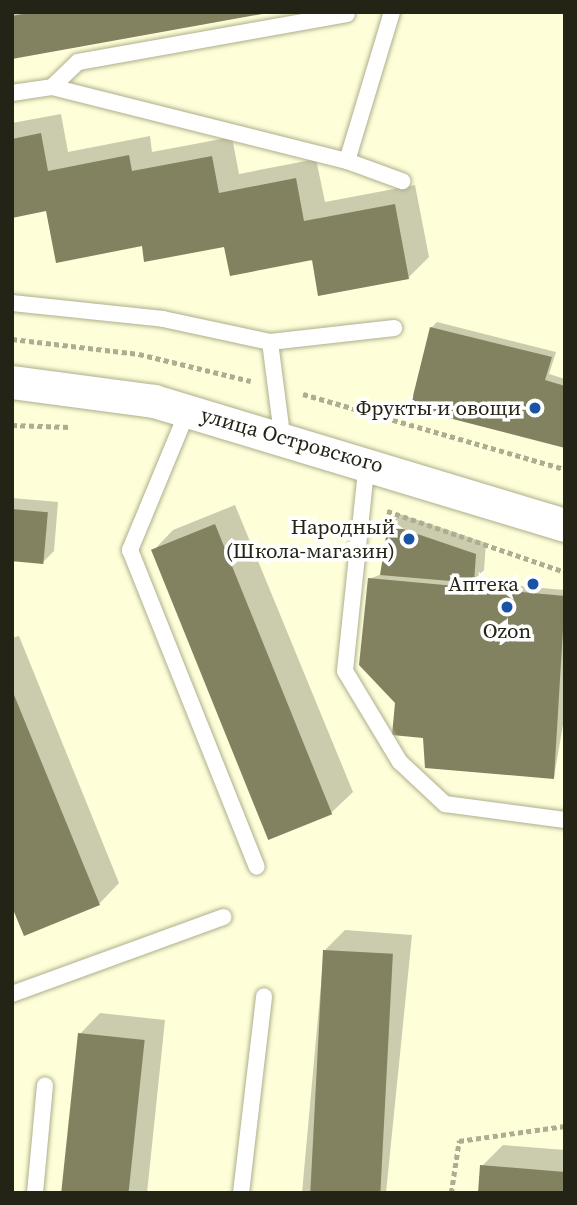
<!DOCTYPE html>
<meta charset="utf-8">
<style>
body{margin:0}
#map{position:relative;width:577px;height:1205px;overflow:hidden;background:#fefed9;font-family:"Source Serif 4",serif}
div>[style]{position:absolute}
.shadow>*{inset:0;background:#0003}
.building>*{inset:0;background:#828261;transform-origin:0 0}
.path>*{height:4.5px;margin-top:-2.25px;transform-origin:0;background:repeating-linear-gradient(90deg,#adad91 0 5px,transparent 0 8.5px)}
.roads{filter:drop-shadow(0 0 2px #aeae8c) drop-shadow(0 0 2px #aeae8c)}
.lane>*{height:16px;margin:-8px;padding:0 8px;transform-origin:8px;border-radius:8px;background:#fff}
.street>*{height:33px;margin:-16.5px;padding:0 16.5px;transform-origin:16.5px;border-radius:16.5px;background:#fff}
.dots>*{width:19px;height:19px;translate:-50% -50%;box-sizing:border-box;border:4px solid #fff;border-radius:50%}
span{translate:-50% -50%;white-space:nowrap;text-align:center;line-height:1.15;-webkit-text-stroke:7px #fff;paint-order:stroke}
.poi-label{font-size:21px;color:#232316}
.right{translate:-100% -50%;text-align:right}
.street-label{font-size:21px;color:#232316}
.frame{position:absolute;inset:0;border:14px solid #232316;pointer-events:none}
</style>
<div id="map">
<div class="shadow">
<i style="clip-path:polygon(12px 12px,259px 12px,12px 57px)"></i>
<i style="clip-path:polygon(61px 114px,68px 152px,150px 136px,152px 152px,232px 137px,239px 174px,316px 159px,325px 202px,415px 185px,429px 257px,408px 278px,226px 245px,143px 244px,48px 209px,12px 216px,12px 123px)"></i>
<i style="clip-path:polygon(437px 322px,556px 352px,549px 374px,565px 379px,565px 446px,431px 328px)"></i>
<i style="clip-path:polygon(12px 498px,58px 502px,54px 551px,43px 562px,12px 559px)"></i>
<i style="clip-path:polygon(235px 505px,353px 792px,332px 812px,271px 838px,153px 551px,173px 530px)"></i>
<i style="clip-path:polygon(400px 514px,486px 543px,484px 570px,472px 582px,565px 590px,565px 713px,554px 777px,425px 737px,397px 703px,369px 579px,382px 574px,390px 525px)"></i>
<i style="clip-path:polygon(19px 636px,119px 883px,99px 904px,12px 902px,12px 638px)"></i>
<i style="clip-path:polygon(345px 930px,412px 935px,386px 1193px,302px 1193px,324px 951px)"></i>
<i style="clip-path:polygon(100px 1013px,165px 1020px,147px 1193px,63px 1193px,80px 1034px)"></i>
<i style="clip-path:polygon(503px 1145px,565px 1150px,565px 1193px,482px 1166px)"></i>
</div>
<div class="building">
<i style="clip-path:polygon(33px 12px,261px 12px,262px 14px,12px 59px,12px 16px)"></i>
<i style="clip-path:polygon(41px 133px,48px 171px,129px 155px,132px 171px,212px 156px,219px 193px,296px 178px,304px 221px,395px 204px,409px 279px,318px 296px,312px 260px,230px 276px,224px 247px,144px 262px,142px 246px,56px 263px,46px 211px,12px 218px,12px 139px)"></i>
<i style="clip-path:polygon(430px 327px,552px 357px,545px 380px,565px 386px,565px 448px,410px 408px)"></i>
<i style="left:12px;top:509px;width:36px;height:52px;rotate:5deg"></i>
<i style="left:215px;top:524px;width:313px;height:69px;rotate:68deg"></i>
<i style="clip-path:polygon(388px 524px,476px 554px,474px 583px,380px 575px)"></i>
<i style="clip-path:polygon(368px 578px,565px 596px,554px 779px,425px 768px,423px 738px,392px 735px,395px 703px,359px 665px)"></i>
<i style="clip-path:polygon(12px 690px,100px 905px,24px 936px,12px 907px)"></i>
<i style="left:323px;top:950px;width:70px;height:244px;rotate:3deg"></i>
<i style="left:78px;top:1033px;width:67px;height:161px;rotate:6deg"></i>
<i style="clip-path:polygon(480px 1165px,565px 1172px,565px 1193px,478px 1193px)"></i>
</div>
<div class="path">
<i style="left:12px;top:339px;width:128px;rotate:6.7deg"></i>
<i style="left:139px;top:354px;width:115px;rotate:13.6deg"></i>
<i style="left:303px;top:394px;width:273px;rotate:16deg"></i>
<i style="left:12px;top:425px;width:58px;rotate:2deg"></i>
<i style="left:387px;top:511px;width:188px;rotate:18.9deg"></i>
<i style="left:451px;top:1193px;width:53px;rotate:-81.3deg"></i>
<i style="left:459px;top:1141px;width:107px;rotate:-8.1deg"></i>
</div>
<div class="roads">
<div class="lane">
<i style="left:52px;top:87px;width:36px;rotate:-44deg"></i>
<i style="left:78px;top:62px;width:273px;rotate:-10.1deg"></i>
<i style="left:12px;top:93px;width:40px;rotate:-8.5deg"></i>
<i style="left:52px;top:87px;width:304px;rotate:14.1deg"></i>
<i style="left:347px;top:161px;width:59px;rotate:20deg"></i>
<i style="left:347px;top:161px;width:156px;rotate:-73.2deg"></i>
<i style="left:12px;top:303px;width:152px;rotate:6deg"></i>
<i style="left:163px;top:319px;width:109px;rotate:12.1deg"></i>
<i style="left:270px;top:342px;width:94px;rotate:82.6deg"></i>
<i style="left:270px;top:342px;width:125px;rotate:-6.4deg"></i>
<i style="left:188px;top:410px;width:152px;rotate:112.5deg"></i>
<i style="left:130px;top:550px;width:341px;rotate:68.2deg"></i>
<i style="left:367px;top:461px;width:211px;rotate:96deg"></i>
<i style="left:345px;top:671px;width:106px;rotate:58.9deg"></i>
<i style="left:400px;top:762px;width:62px;rotate:43deg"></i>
<i style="left:445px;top:804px;width:121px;rotate:7.6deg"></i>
<i style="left:12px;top:994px;width:225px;rotate:-20deg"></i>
<i style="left:35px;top:1193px;width:108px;rotate:-84.7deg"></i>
<i style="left:241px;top:1193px;width:198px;rotate:-83.3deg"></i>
</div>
<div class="street">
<i style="left:12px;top:382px;width:143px;rotate:7.6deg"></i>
<i style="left:154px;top:401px;width:429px;rotate:16.8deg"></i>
</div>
</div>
<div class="dots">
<i style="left:535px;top:408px;background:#1853a4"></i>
<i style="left:409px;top:539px;background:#1853a4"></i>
<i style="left:533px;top:584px;background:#1853a4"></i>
<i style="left:507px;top:607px;background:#1853a4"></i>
</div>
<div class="poi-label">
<span class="right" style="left:521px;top:408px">Фрукты и овощи</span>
<span class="right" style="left:395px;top:539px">Народный<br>(Школа-магазин)</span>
<span class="right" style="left:519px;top:584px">Аптека</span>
<span style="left:507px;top:631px">Ozon</span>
</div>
<div class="street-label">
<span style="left:292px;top:440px;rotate:16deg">улица Островского</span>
</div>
<div class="frame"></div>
</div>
